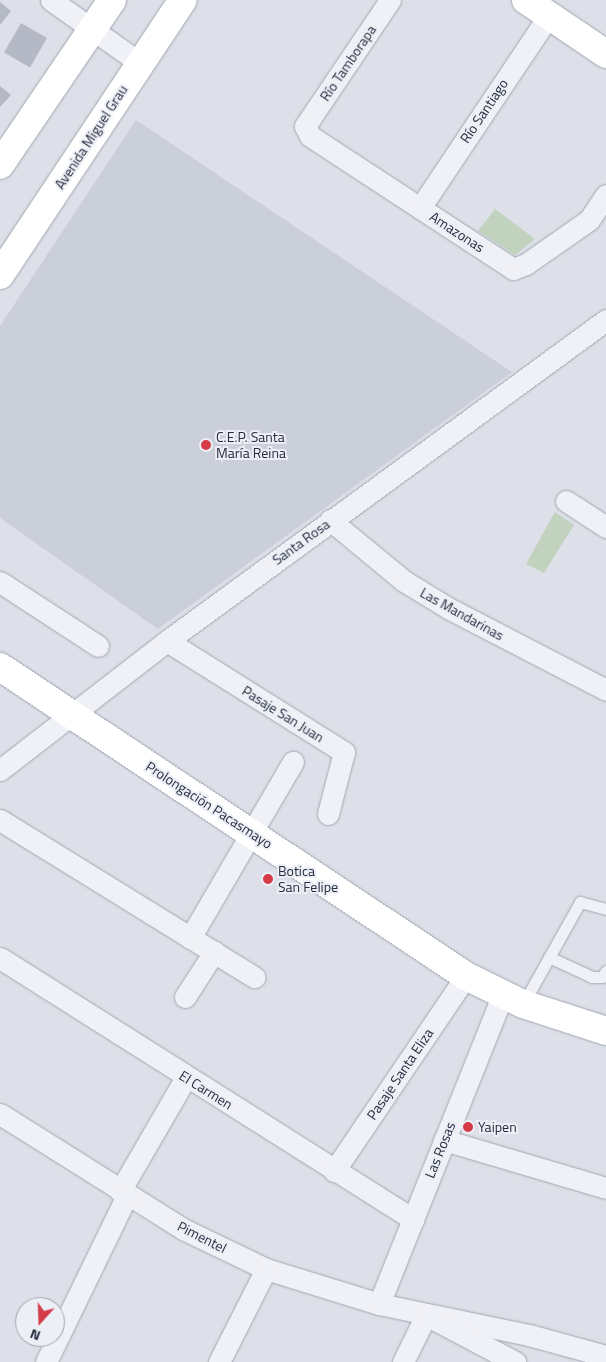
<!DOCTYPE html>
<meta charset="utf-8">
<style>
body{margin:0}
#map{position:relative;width:606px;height:1362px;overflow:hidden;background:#dde0e8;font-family:"Titillium Web",sans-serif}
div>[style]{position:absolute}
.built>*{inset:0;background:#cbcfda}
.green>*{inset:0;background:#c1d2be}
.building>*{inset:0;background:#b4b9c5;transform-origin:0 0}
.roads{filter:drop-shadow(0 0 1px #a2a7b2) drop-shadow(0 0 1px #a2a7b2)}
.lane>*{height:11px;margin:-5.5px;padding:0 5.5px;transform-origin:5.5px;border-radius:5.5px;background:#f0f1f6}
.street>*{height:21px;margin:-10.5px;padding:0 10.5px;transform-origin:10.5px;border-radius:10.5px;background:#f0f1f6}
.secondary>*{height:28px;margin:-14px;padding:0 14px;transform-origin:14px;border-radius:14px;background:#fff}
.primary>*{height:28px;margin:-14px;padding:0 14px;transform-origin:14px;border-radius:14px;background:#fff}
.dots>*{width:14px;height:14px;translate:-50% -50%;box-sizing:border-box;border:2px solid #eceff5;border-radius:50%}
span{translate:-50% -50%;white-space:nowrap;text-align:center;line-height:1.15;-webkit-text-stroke:4px #eceff5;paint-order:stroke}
.street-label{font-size:14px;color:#262d3f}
.poi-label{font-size:14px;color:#262d3f}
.left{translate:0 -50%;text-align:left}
.north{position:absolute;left:15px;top:1297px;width:50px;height:50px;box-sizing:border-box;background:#eceff5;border:1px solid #9da1ac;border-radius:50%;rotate:200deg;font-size:14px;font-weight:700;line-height:20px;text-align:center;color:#262d3f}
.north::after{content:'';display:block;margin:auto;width:18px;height:22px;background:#d33b48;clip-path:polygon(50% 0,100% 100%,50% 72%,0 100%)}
</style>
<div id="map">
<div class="built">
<i style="clip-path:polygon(136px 120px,512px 372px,158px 629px,0 518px,0 326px)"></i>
</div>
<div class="green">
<i style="clip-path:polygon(495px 209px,535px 239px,515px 255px,478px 231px)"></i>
<i style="clip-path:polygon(555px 512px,574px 525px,544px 573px,526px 564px)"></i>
</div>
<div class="building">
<i style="clip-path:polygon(0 2px,11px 11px,0 25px)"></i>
<i style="left:21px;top:23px;width:30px;height:34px;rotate:30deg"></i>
<i style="clip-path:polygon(0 86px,11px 95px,0 107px)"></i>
</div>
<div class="roads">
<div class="lane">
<i style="left:549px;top:957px;width:47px;rotate:24.9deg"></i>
<i style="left:592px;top:977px;width:10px"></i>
<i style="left:602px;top:977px;width:7px;rotate:-56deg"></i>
<i style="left:523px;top:1004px;width:117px;rotate:-60.8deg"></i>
<i style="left:580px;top:902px;width:27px;rotate:15deg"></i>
</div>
<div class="street">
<i style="left:51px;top:0;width:109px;rotate:35.3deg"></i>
<i style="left:390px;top:0;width:152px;rotate:124deg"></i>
<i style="left:305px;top:126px;width:11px;rotate:63deg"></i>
<i style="left:310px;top:136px;width:243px;rotate:33.2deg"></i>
<i style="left:513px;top:269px;width:14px;rotate:-21deg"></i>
<i style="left:526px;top:264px;width:77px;rotate:-34.9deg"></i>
<i style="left:589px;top:220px;width:30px;rotate:-56deg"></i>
<i style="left:420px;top:208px;width:232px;rotate:-56.2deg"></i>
<i style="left:566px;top:501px;width:48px;rotate:33deg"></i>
<i style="left:330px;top:520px;width:96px;rotate:39.5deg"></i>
<i style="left:404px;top:581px;width:52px;rotate:31.5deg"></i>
<i style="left:448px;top:608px;width:178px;rotate:27.4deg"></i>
<i style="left:0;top:582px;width:117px;rotate:33.1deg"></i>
<i style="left:167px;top:641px;width:209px;rotate:32.1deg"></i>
<i style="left:344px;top:752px;width:64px;rotate:104.5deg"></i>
<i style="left:0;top:770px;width:211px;rotate:-37.7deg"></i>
<i style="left:167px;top:641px;width:544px;rotate:-36.17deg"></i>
<i style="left:0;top:820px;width:299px;rotate:31.7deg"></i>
<i style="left:190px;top:938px;width:204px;rotate:-59.7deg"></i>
<i style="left:0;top:958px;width:489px;rotate:32.3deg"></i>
<i style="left:185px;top:997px;width:54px;rotate:-57.2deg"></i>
<i style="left:0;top:1114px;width:216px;rotate:32.1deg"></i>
<i style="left:183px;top:1229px;width:92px;rotate:25.7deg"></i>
<i style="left:266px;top:1269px;width:118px;rotate:17.2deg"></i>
<i style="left:379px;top:1304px;width:153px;rotate:11.7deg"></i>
<i style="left:529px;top:1335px;width:80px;rotate:15.3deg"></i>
<i style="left:444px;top:1140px;width:169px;rotate:16.5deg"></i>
<i style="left:334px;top:1171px;width:235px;rotate:-55.9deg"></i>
<i style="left:120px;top:1191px;width:132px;rotate:-59.9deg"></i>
<i style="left:379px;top:1304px;width:332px;rotate:-68.2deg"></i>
<i style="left:46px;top:1362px;width:186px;rotate:-64.1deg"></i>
<i style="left:219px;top:1362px;width:104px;rotate:-63.2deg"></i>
<i style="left:403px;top:1362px;width:52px;rotate:-63.9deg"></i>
<i style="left:426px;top:1315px;width:101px;rotate:27.8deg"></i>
</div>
<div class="secondary">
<i style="left:526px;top:0;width:97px;rotate:34deg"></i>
<i style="left:0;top:667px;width:559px;rotate:33.55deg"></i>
<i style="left:466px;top:976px;width:64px;rotate:26.2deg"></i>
<i style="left:523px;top:1004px;width:87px;rotate:18deg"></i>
</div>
<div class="primary">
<i style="left:0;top:165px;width:199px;rotate:-55.8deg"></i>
<i style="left:0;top:275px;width:330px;rotate:-56.4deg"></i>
</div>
</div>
<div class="dots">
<i style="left:206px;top:445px;background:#d33b48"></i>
<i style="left:268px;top:879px;background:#d33b48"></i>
<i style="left:468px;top:1127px;background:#d33b48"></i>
</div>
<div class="street-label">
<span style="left:348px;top:63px;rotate:-56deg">Río Tamborapa</span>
<span style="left:484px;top:111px;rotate:-56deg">Río Santiago</span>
<span style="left:91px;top:137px;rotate:-57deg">Avenida Miguel Grau</span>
<span style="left:457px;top:232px;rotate:33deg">Amazonas</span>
<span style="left:301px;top:542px;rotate:-36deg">Santa Rosa</span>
<span style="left:462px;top:614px;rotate:29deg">Las Mandarinas</span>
<span style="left:283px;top:714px;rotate:32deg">Pasaje San Juan</span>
<span style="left:209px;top:805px;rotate:33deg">Prolongación Pacasmayo</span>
<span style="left:400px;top:1074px;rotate:-56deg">Pasaje Santa Eliza</span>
<span style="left:206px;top:1090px;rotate:32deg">El Carmen</span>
<span style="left:440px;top:1150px;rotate:-68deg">Las Rosas</span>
<span style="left:202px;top:1237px;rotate:27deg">Pimentel</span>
</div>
<div class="poi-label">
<span class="left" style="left:216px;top:445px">C.E.P. Santa<br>María Reina</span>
<span class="left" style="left:278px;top:879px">Botica<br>San Felipe</span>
<span class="left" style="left:478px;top:1127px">Yaipen</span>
</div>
<div class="north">N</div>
</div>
